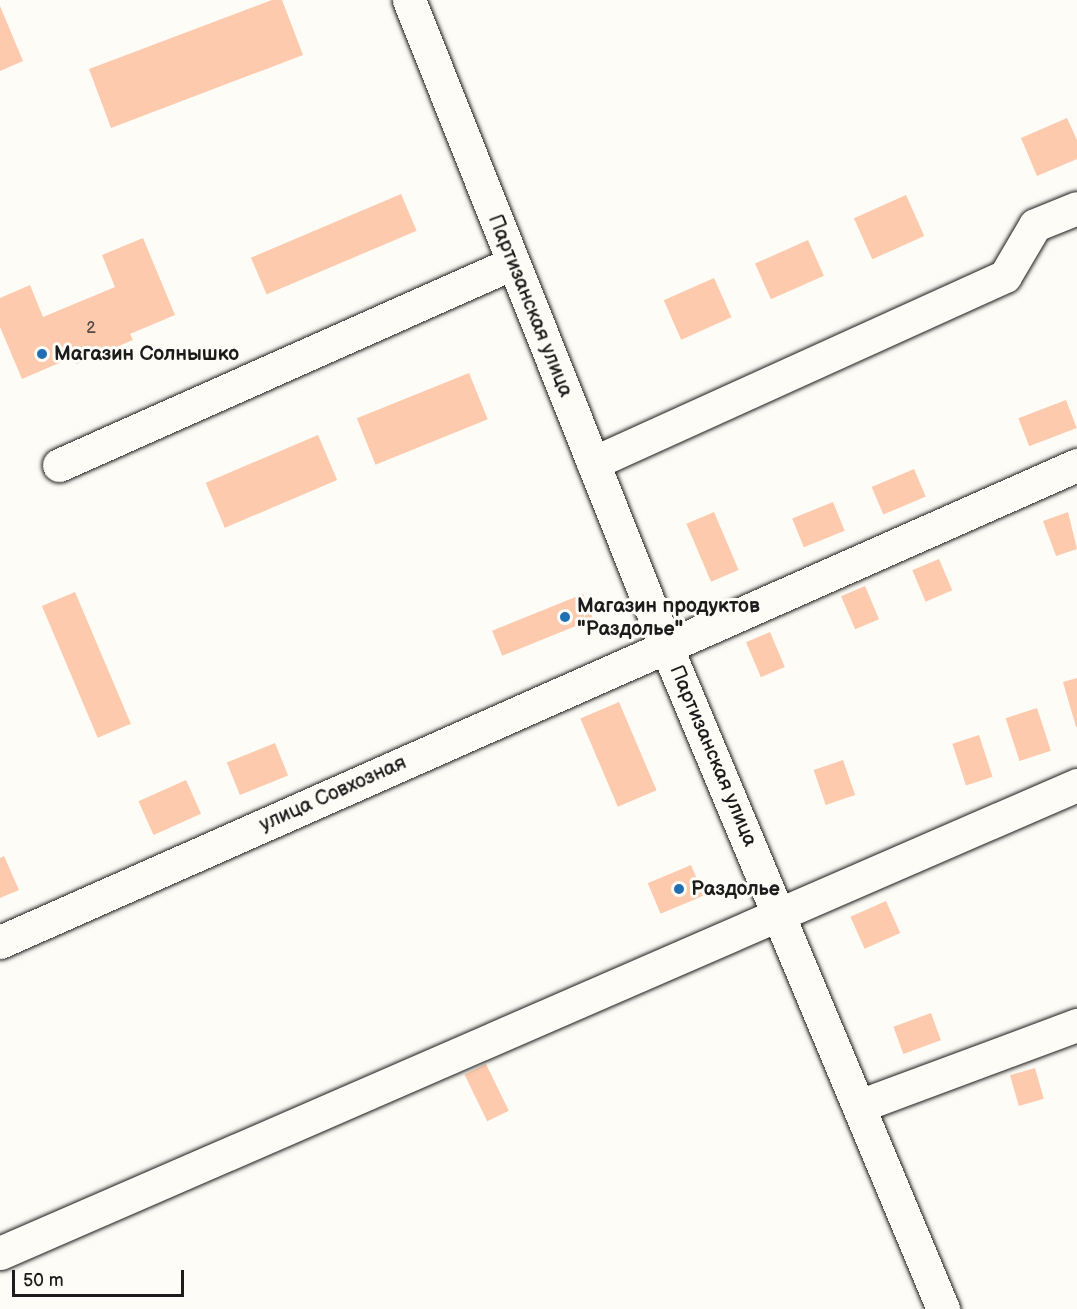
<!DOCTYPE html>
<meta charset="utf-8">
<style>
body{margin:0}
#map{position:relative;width:1077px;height:1309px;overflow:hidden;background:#fdfcf7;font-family:"Balsamiq Sans",sans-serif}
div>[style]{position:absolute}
.building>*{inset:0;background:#fdcaad;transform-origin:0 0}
.roads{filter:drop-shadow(0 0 2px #1c1c1c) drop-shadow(0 0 2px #1c1c1c)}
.minor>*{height:33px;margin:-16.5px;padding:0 16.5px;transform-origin:16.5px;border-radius:16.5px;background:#fdfcf7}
.dots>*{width:16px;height:16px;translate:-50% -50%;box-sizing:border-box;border:3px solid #fdfcf7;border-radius:50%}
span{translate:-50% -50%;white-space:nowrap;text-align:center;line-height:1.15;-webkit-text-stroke:6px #fdfcf7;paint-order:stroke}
.number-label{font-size:16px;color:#544840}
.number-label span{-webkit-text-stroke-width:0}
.street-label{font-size:20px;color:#1c1c1c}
.poi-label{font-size:20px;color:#1c1c1c;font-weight:700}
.left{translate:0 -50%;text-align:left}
.scale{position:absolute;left:12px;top:1270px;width:172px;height:27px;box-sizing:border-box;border:3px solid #1c1c1c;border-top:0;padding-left:8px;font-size:18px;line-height:21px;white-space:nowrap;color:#1c1c1c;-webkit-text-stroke:4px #fdfcf7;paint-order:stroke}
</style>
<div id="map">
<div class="building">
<i style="clip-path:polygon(272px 0,282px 0,303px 55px,111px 128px,89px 69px)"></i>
<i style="clip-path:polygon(0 6px,23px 61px,0 71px)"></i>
<i style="clip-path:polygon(1067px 118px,1077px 140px,1077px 159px,1037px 176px,1021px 138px)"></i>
<i style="left:401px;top:194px;width:40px;height:163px;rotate:67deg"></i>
<i style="left:906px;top:195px;width:45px;height:57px;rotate:66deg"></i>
<i style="clip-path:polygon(143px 238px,175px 315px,130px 334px,133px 340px,76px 364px,73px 357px,22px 379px,0 327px,0 298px,30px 285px,43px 317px,115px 287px,102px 255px)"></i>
<i style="left:808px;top:240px;width:39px;height:58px;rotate:66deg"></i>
<i style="left:714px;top:278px;width:43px;height:55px;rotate:66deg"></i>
<i style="left:469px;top:373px;width:50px;height:121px;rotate:68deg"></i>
<i style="left:1066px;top:400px;width:30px;height:51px;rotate:69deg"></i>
<i style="left:318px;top:435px;width:49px;height:122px;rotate:67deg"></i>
<i style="left:914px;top:469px;width:30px;height:46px;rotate:67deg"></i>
<i style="left:833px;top:502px;width:31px;height:44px;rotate:68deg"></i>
<i style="left:714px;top:512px;width:63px;height:30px;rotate:67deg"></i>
<i style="clip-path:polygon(1068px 512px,1077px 549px,1056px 556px,1043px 521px)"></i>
<i style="left:939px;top:559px;width:34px;height:29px;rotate:67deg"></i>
<i style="left:865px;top:586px;width:36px;height:26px;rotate:67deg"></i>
<i style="left:75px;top:592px;width:143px;height:36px;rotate:67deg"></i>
<i style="left:583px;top:594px;width:27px;height:98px;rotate:68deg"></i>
<i style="left:770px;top:632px;width:38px;height:26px;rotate:67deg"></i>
<i style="clip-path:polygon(1077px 678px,1077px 727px,1076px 727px,1063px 682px)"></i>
<i style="left:619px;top:702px;width:96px;height:42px;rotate:67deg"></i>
<i style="left:1037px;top:708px;width:45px;height:33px;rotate:72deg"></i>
<i style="left:979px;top:735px;width:44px;height:28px;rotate:72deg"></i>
<i style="left:275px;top:743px;width:35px;height:52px;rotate:68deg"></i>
<i style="left:843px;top:760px;width:37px;height:31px;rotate:71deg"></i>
<i style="left:186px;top:780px;width:37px;height:52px;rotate:66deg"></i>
<i style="clip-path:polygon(4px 856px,19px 890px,0 898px,0 858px)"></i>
<i style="left:691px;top:865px;width:33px;height:47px;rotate:67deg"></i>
<i style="left:886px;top:901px;width:35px;height:39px;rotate:66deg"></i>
<i style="left:931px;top:1013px;width:29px;height:40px;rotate:70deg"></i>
<i style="left:486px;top:1064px;width:52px;height:24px;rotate:64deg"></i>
<i style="left:1035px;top:1068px;width:32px;height:26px;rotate:74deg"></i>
</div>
<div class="roads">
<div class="minor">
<i style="left:409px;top:0;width:695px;rotate:68.31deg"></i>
<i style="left:666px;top:646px;width:719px;rotate:67.32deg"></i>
<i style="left:593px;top:463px;width:452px;rotate:-24.4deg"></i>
<i style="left:1005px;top:276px;width:59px;rotate:-59.5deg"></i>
<i style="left:1035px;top:225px;width:45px;rotate:-22deg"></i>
<i style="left:59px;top:465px;width:497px;rotate:-24deg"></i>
<i style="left:0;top:942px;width:1178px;rotate:-23.89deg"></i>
<i style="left:859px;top:1106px;width:233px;rotate:-20.4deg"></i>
<i style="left:0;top:1253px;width:1174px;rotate:-23.49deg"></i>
</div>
</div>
<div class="dots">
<i style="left:42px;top:354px;background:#1f6fb2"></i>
<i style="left:565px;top:617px;background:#1f6fb2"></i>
<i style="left:679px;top:889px;background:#1f6fb2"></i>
</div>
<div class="number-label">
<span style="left:91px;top:329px">2</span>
</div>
<div class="street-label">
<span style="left:530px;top:306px;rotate:68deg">Партизанская улица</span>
<span style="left:713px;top:756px;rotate:67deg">Партизанская улица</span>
<span style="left:333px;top:794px;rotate:-24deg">улица Совхозная</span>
</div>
<div class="poi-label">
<span class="left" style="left:54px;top:354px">Магазин Солнышко</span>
<span class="left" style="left:577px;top:618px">Магазин продуктов<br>"Раздолье"</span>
<span class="left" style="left:691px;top:889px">Раздолье</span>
</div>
<div class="scale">50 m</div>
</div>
